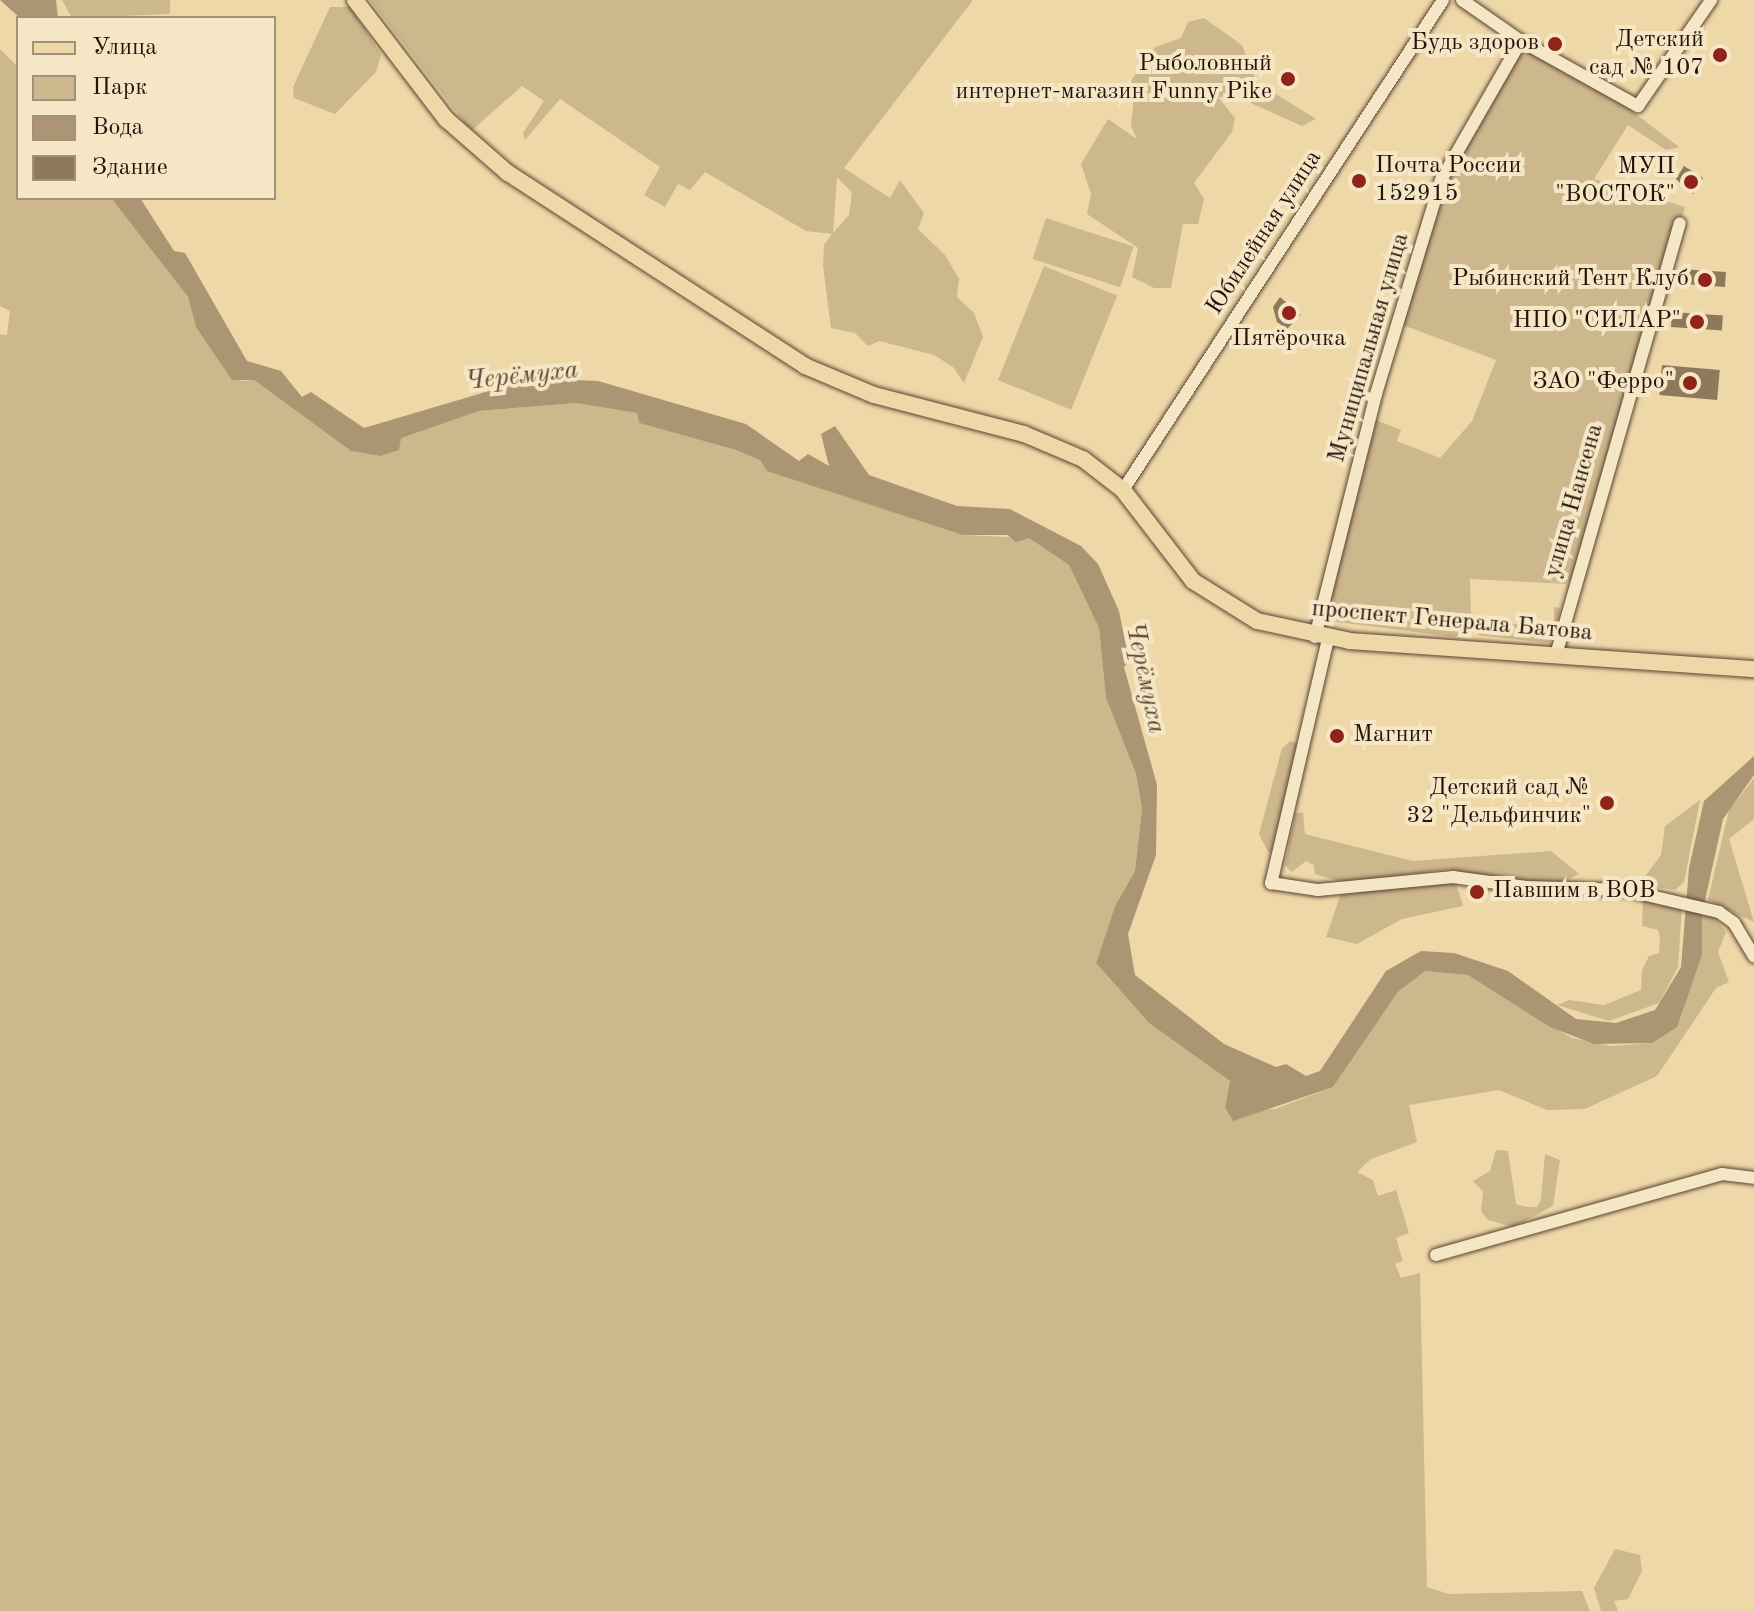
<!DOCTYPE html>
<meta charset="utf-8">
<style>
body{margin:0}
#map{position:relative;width:1754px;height:1611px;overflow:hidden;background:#efd8a8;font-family:"Old Standard TT",serif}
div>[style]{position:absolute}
.green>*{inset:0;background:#cdb78d;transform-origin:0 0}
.water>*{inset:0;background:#ab9573}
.building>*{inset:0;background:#8f795d;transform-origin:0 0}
.roads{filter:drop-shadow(0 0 2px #584433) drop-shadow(0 0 2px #584433)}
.minor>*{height:12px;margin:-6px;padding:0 6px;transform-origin:6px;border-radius:6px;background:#f5e6c6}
.major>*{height:16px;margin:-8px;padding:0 8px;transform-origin:8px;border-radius:8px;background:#efd8a8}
.dots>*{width:22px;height:22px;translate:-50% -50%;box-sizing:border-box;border:4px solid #f5e6c6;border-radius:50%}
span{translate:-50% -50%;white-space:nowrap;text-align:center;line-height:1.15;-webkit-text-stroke:8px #f5e6c6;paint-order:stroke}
.poi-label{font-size:24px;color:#26130c}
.right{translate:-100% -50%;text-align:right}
.left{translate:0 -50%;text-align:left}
.street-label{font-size:24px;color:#26130c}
.water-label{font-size:26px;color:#5b4735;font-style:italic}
.legend{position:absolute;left:16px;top:16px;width:260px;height:184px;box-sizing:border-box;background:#f5e6c6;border:2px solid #a2927c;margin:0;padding:10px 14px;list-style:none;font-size:24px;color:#26130c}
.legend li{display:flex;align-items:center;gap:16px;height:40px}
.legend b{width:40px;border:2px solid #a2927c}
</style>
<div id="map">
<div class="green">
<i style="clip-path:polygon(62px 0,170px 0,170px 14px,72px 18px)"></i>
<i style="clip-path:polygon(evenodd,370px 0,973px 0,844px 168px,890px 198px,900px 180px,924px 213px,918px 229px,945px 255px,959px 279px,957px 297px,974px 313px,983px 337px,964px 383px,953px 367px,934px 355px,879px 341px,868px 346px,855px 333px,831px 328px,823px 266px,824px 245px,832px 234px,806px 231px,705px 172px,690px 190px,678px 184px,665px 207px,644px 195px,660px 167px,560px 99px,525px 140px,523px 133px,544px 101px,522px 86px,471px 131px,370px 0,837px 177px,852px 193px,849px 215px,833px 233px,837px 177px)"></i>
<i style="clip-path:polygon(330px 7px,351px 7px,381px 55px,376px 72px,335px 114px,294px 98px,293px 87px)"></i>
<i style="clip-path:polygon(1204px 18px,1242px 45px,1257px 82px,1316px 119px,1302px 126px,1235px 96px,1218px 97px,1235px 118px,1232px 132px,1194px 183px,1204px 199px,1198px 224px,1183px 224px,1171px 288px,1154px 288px,1132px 277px,1138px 248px,1087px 214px,1091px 194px,1081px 164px,1108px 119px,1137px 139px,1131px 126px,1134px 98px,1124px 90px,1155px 47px,1181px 38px,1188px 22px)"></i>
<i style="clip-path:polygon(1522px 45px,1590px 79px,1679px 147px,1666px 150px,1628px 125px,1594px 179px,1685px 207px,1574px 573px,1566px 584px,1470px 579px,1471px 616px,1467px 631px,1455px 637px,1337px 622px,1328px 607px,1374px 419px,1401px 430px,1397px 441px,1440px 458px,1472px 421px,1496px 360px,1403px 325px,1444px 181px)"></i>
<i style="clip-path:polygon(0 49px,18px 67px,18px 198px,111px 198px,188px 297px,196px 327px,241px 381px,254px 380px,351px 451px,380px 456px,401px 437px,479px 411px,576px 403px,637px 413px,639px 423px,736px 450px,963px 535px,1029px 538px,1069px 565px,1099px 628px,1106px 698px,1136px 774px,1142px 809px,1135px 871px,1115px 906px,1096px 963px,1149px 1023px,1230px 1081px,1225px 1107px,1275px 1109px,1333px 1087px,1398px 992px,1425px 971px,1468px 975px,1572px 1038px,1611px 1046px,1652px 1043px,1702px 955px,1702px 914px,1715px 918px,1726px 932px,1718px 952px,1729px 982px,1716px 988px,1657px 1076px,1585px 1109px,1547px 1110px,1499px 1090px,1409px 1105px,1417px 1142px,1371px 1159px,1357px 1172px,1373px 1180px,1378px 1196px,1396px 1190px,1409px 1233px,1396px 1238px,1403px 1261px,1395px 1264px,1401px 1278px,1420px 1273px,1427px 1587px,1449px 1594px,1582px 1591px,1590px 1611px,0 1611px,0 334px,7px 335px,10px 311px,0 306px)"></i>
<i style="left:1046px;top:218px;width:92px;height:43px;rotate:18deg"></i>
<i style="left:1044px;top:266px;width:79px;height:123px;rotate:22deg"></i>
<i style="clip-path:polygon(1554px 607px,1560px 608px,1556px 635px,1548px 643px,1477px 635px,1483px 622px,1554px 626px)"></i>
<i style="clip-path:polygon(1291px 741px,1302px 746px,1275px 852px,1268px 852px,1259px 834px,1282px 748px)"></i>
<i style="clip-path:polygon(1754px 778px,1754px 819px,1729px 839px,1754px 922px,1708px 900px,1729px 810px)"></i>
<i style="clip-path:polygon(1700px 800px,1684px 882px,1675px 890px,1648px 886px,1646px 875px,1661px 855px,1665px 826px)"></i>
<i style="clip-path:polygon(1303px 812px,1305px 834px,1413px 861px,1551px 851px,1579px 874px,1564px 881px,1521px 882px,1448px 869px,1346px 883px,1315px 874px,1314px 865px,1306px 861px,1292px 872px,1285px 865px,1295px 814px)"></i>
<i style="clip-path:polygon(1438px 882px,1456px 883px,1463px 906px,1402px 919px,1357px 944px,1326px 937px,1341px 893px)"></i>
<i style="clip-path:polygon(1643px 899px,1682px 907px,1678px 967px,1659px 1003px,1609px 1021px,1557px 1005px,1569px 1000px,1604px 1005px,1641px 990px,1642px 970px,1649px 956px,1659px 953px,1660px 937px,1658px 930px,1642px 926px)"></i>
<i style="clip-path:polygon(1496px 1150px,1508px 1151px,1516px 1204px,1526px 1207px,1537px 1207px,1541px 1199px,1545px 1154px,1560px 1160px,1553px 1206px,1514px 1227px,1488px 1220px,1481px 1211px,1483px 1192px,1473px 1181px,1490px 1171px)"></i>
<i style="clip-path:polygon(1615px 1549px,1640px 1555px,1642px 1571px,1628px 1599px,1614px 1601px,1618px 1611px,1601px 1611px,1594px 1588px)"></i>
</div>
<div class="water">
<i style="clip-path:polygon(0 0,56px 0,58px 18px,20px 18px)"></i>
<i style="clip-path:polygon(111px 198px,140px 198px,174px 251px,185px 253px,247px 361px,281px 371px,302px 397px,311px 392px,364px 428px,533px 378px,598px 381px,746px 424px,799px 461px,808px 454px,829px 466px,821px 434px,835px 426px,869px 475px,957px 506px,1010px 509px,1081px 546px,1098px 564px,1119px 611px,1129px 661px,1124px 667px,1157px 785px,1156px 855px,1128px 934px,1135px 975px,1224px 1044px,1276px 1067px,1286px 1064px,1306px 1076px,1320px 1071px,1386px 971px,1421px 951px,1454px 953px,1508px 971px,1576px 1019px,1616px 1023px,1655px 1010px,1681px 967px,1689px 868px,1704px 801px,1754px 756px,1754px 775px,1723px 819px,1702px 914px,1702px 955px,1677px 1027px,1652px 1043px,1594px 1044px,1550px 1027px,1468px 975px,1425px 971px,1398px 992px,1333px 1087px,1233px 1121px,1225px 1107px,1230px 1081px,1149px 1023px,1096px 963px,1115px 906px,1135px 871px,1142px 809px,1136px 774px,1106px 698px,1099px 628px,1069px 565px,1029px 538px,1016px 542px,1007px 535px,963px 535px,767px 471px,760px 460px,736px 450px,639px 423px,637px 413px,576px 403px,479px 411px,401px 438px,399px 450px,380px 456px,351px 451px,254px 380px,232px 380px,196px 327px,188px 297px)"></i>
</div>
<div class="building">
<i style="clip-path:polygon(1684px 166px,1703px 178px,1693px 194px,1676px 179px)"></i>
<i style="left:1726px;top:272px;width:15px;height:41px;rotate:94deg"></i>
<i style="clip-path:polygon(1280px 297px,1301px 315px,1287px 329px,1277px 322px,1273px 307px)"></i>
<i style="left:1672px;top:312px;width:51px;height:15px;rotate:4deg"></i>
<i style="left:1662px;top:365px;width:58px;height:30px;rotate:5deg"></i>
</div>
<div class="roads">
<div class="minor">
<i style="left:1462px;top:0;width:72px;rotate:34.8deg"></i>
<i style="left:1521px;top:41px;width:134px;rotate:29.1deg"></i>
<i style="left:1638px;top:106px;width:129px;rotate:-55.4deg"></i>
<i style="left:1123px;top:490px;width:585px;rotate:-56.85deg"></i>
<i style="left:1315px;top:637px;width:251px;rotate:-75.9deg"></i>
<i style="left:1376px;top:394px;width:224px;rotate:-73.1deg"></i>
<i style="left:1441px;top:180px;width:160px;rotate:-60.1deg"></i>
<i style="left:1328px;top:639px;width:251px;rotate:103.1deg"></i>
<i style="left:1271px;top:883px;width:48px;rotate:8.5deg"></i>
<i style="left:1318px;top:890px;width:136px;rotate:-5.5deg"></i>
<i style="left:1453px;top:877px;width:74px;rotate:7.8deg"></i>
<i style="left:1526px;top:887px;width:99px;rotate:1.7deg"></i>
<i style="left:1625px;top:890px;width:97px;rotate:13.2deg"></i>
<i style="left:1719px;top:912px;width:19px;rotate:36deg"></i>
<i style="left:1734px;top:923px;width:39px;rotate:59deg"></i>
<i style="left:1556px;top:655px;width:449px;rotate:-74deg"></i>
<i style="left:1436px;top:1255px;width:297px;rotate:-15.8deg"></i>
<i style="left:1722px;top:1174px;width:32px;rotate:7deg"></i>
</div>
<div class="major">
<i style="left:355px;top:0;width:150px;rotate:52.6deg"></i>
<i style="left:446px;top:119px;width:82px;rotate:41.1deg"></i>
<i style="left:508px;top:173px;width:354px;rotate:33deg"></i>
<i style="left:805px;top:366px;width:75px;rotate:22.8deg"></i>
<i style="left:874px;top:395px;width:155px;rotate:14.6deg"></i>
<i style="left:1024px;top:434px;width:64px;rotate:23deg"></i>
<i style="left:1083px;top:459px;width:51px;rotate:37.8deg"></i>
<i style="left:1123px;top:490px;width:115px;rotate:52.4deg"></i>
<i style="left:1193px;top:581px;width:75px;rotate:32deg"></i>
<i style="left:1257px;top:621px;width:95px;rotate:12.1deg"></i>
<i style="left:1350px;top:641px;width:405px;rotate:4deg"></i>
</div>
</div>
<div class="dots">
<i style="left:1555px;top:44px;background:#8f2418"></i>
<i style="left:1720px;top:55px;background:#8f2418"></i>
<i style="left:1288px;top:79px;background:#8f2418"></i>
<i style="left:1359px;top:181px;background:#8f2418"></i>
<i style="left:1691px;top:182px;background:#8f2418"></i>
<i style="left:1705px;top:280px;background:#8f2418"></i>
<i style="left:1289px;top:313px;background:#8f2418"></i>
<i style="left:1697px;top:322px;background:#8f2418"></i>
<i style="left:1690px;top:383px;background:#8f2418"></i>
<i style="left:1337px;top:736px;background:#8f2418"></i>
<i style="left:1607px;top:803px;background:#8f2418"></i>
<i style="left:1477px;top:892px;background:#8f2418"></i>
</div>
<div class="poi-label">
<span class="right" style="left:1704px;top:55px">Детский<br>сад № 107</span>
<span class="right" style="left:1539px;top:44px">Будь здоров</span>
<span class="right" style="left:1272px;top:79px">Рыболовный<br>интернет-магазин Funny Pike</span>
<span class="left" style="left:1375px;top:181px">Почта России<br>152915</span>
<span class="right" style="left:1675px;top:182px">МУП<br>"ВОСТОК"</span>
<span class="right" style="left:1689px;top:280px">Рыбинский Тент Клуб</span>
<span class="right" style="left:1681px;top:322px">НПО "СИЛАР"</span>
<span style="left:1289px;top:340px">Пятёрочка</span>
<span class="right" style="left:1674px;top:383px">ЗАО "Ферро"</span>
<span class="left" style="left:1353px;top:736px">Магнит</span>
<span class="right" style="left:1591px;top:803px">Детский сад №<br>32 "Дельфинчик"</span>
<span class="left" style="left:1493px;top:892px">Павшим в ВОВ</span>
</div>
<div class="street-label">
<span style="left:1265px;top:233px;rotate:-57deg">Юбилейная улица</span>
<span style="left:1370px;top:348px;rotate:-74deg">Муниципальная улица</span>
<span style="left:1575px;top:501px;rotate:-74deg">улица Нансена</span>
<span style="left:1452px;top:622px;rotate:5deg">проспект Генерала Батова</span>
</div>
<div class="water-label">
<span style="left:522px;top:377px;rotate:-6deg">Черёмуха</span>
<span style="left:1144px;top:678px;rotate:78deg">Черёмуха</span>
</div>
<ul class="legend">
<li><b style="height:10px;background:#efd8a8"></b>Улица</li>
<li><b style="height:22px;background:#cdb78d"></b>Парк</li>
<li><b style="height:22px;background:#ab9573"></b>Вода</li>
<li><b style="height:22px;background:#8f795d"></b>Здание</li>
</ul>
</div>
